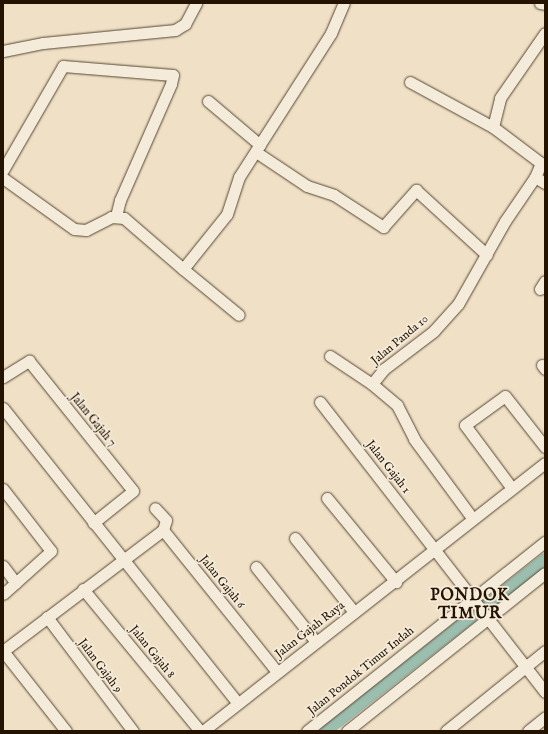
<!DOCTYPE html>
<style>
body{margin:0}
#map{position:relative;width:548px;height:734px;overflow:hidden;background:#efe0c6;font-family:"IM FELL English",serif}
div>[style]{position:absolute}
.canal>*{height:12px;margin:-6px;padding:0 6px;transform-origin:6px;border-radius:6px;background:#9bbeaf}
.roads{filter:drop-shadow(0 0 1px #564632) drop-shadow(0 0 1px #564632)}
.street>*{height:11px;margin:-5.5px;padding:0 5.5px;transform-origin:5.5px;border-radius:5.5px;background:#f5ebda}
span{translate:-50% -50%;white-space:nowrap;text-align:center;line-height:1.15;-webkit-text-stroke:3.5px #f5ebda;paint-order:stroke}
.street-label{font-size:12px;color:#231300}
.district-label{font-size:16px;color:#231300;font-weight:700;letter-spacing:1px}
.frame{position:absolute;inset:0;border:4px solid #231300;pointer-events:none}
</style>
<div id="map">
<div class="canal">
<i style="left:326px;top:731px;width:278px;rotate:-38.1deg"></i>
</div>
<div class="roads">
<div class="street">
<i style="left:540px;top:3px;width:5px;rotate:11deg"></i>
<i style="left:3px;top:51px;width:41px;rotate:-11.3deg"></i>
<i style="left:43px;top:43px;width:133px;rotate:-5.6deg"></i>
<i style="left:175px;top:30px;width:12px;rotate:-31deg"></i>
<i style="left:185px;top:24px;width:24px;rotate:-62deg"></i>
<i style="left:410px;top:82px;width:94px;rotate:28.5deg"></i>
<i style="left:493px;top:127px;width:60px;rotate:36.9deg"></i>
<i style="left:541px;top:163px;width:15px;rotate:113deg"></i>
<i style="left:535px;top:177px;width:53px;rotate:124.3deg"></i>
<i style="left:505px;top:221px;width:95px;rotate:119.5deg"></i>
<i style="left:458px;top:304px;width:36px;rotate:132deg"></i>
<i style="left:434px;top:331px;width:63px;rotate:142.8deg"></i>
<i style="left:384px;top:369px;width:19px;rotate:129deg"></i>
<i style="left:372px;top:384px;width:33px;rotate:40deg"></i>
<i style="left:397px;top:405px;width:38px;rotate:63deg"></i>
<i style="left:414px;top:439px;width:99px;rotate:53.6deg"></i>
<i style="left:208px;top:101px;width:68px;rotate:40.2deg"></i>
<i style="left:493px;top:127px;width:30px;rotate:-76deg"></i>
<i style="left:500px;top:98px;width:79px;rotate:-55.3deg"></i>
<i style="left:256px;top:152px;width:61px;rotate:33.7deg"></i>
<i style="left:307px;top:186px;width:28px;rotate:18deg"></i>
<i style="left:334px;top:195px;width:59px;rotate:33.1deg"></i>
<i style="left:383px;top:227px;width:50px;rotate:-48.3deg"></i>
<i style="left:416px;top:190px;width:96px;rotate:42.5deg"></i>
<i style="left:3px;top:170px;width:120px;rotate:-60deg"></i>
<i style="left:63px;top:66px;width:110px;rotate:4.7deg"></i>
<i style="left:173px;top:75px;width:9px;rotate:103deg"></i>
<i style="left:171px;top:84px;width:127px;rotate:113.7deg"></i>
<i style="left:120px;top:200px;width:16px;rotate:104deg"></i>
<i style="left:535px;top:177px;width:12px;rotate:31deg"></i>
<i style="left:3px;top:178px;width:87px;rotate:35.7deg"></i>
<i style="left:74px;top:229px;width:12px;rotate:5deg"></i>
<i style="left:86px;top:230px;width:28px;rotate:-27deg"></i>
<i style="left:111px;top:217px;width:13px;rotate:4deg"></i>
<i style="left:124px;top:218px;width:78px;rotate:40.8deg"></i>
<i style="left:183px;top:269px;width:70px;rotate:-51.3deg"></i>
<i style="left:227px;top:214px;width:39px;rotate:-72deg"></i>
<i style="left:239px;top:177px;width:171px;rotate:-57.4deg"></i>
<i style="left:331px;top:33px;width:33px;rotate:-67deg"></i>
<i style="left:183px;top:269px;width:72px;rotate:39.4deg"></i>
<i style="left:540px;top:289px;width:9px;rotate:-58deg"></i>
<i style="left:330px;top:356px;width:50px;rotate:33.7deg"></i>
<i style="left:542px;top:365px;width:5px;rotate:53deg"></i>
<i style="left:3px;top:377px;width:31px;rotate:-32deg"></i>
<i style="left:29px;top:361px;width:166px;rotate:51.3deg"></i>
<i style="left:133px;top:491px;width:51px;rotate:141.3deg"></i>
<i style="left:320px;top:402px;width:367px;rotate:52.2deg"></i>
<i style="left:3px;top:408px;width:377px;rotate:51.5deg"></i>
<i style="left:511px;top:487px;width:77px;rotate:-126.6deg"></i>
<i style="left:465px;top:425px;width:49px;rotate:-35.9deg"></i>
<i style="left:505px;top:396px;width:65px;rotate:51.9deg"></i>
<i style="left:3px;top:489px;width:78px;rotate:52.3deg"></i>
<i style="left:51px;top:551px;width:64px;rotate:138.1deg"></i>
<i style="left:327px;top:498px;width:109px;rotate:50.6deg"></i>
<i style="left:163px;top:530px;width:182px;rotate:51.2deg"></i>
<i style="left:295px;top:538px;width:95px;rotate:51.4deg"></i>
<i style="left:3px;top:566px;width:21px;rotate:53deg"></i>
<i style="left:256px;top:567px;width:96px;rotate:51.3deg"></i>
<i style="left:83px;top:589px;width:184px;rotate:50.5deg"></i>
<i style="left:47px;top:617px;width:143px;rotate:53deg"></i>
<i style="left:3px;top:651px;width:201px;rotate:-37.1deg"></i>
<i style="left:163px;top:530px;width:10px;rotate:-73deg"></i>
<i style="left:166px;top:520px;width:16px;rotate:-133deg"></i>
<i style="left:3px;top:651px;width:102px;rotate:51.8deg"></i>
<i style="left:203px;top:731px;width:434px;rotate:-38.1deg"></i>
<i style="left:307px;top:731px;width:304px;rotate:-38.5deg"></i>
<i style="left:347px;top:731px;width:253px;rotate:-38.6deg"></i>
<i style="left:446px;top:731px;width:127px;rotate:-38.9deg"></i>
<i style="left:528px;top:731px;width:22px;rotate:-39deg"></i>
</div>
</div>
<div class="street-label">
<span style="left:400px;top:340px;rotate:-40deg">Jalan Panda 10</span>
<span style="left:93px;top:420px;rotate:51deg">Jalan Gajah 7</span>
<span style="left:388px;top:467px;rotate:52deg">Jalan Gajah 1</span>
<span style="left:222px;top:582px;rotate:51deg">Jalan Gajah 6</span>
<span style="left:310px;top:630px;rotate:-38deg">Jalan Gajah Raya</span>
<span style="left:152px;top:652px;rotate:51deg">Jalan Gajah 8</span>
<span style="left:100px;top:666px;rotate:53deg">Jalan Gajah 9</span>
<span style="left:361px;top:671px;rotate:-39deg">Jalan Pondok Timur Indah</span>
</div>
<div class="district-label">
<span style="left:470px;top:605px">PONDOK<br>TIMUR</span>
</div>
<div class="frame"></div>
</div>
